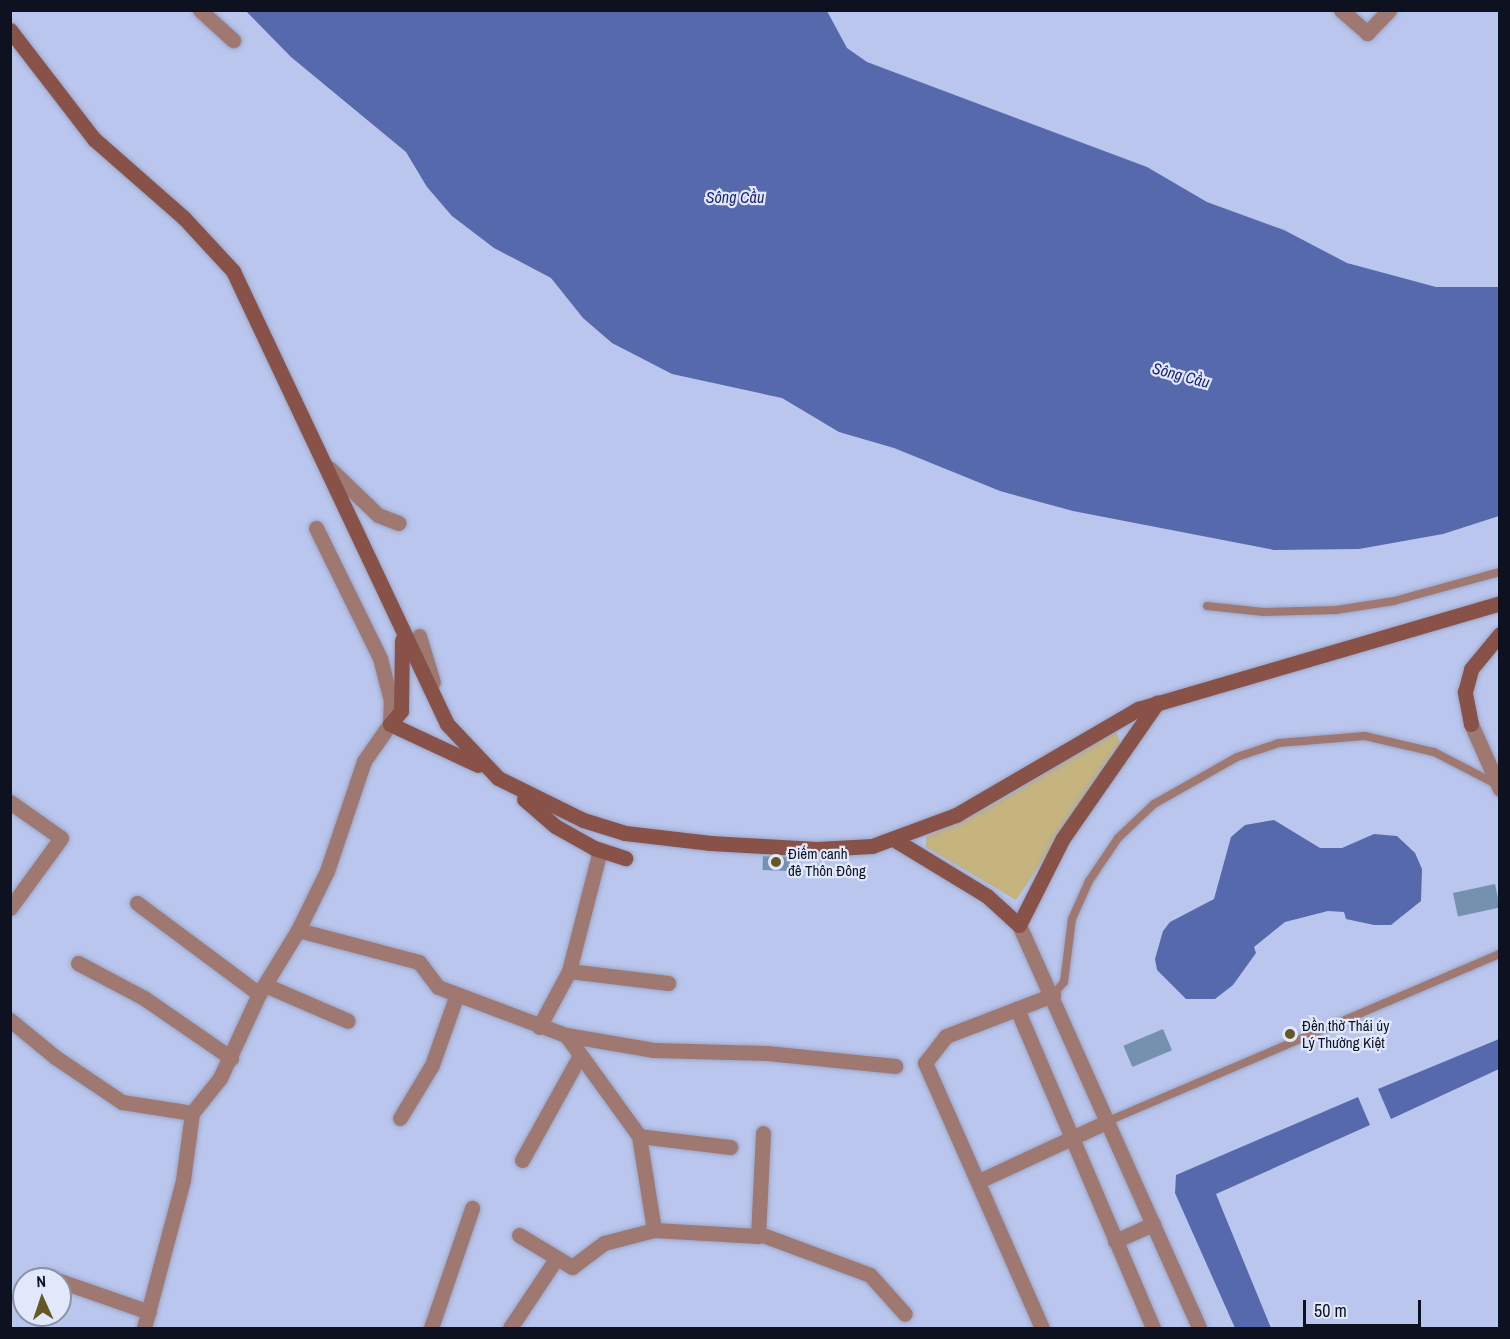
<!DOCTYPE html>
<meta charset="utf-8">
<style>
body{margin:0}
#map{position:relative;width:1510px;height:1339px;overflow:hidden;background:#bac6ed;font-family:"Archivo Narrow",sans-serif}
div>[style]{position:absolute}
.green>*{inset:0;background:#c6b47f}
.water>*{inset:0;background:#5769ad}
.building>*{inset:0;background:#7591b0;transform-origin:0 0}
.roads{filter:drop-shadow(0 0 2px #9ba6c8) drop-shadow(0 0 2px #9ba6c8)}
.service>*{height:8px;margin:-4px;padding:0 4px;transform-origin:4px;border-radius:4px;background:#9f7971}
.minor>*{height:15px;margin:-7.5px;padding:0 7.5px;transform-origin:7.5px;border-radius:7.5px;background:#9f7971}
.tertiary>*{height:15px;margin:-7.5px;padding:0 7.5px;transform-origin:7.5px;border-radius:7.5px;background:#9f7971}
.secondary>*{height:15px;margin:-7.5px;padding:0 7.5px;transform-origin:7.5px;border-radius:7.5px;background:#885248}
.dots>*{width:16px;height:16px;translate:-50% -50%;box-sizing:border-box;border:3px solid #e1e8fc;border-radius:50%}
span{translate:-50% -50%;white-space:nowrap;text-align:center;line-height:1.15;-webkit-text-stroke:4.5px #e1e8fc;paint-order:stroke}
.poi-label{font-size:15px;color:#0e1220}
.left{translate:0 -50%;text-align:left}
.water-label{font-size:16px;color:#1c2376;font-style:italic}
.frame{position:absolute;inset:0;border:12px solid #0e1220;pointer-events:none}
.north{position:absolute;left:12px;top:1267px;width:60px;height:60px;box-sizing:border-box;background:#e1e8fc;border:2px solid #8d92a4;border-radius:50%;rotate:357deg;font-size:16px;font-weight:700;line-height:24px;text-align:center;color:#0e1220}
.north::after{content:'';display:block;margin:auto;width:21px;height:27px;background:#675724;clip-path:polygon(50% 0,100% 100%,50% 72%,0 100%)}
.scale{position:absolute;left:1303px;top:1300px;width:118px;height:27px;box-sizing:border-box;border:3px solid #0e1220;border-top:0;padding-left:8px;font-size:18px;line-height:21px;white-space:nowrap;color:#0e1220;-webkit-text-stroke:4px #e1e8fc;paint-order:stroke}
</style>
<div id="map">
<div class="green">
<i style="clip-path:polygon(1116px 731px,1121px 745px,1016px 900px,926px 847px,926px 837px,989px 807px)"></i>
</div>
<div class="water">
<i style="clip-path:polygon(246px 11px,827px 11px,847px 48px,867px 62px,1147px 167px,1207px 202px,1284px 230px,1347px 263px,1436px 287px,1499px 287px,1499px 516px,1443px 534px,1359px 549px,1274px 550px,1073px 511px,1000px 491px,894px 448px,839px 432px,782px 398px,672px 374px,612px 343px,583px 318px,551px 278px,494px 248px,452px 216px,427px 187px,406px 152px,291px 57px)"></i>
<i style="clip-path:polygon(1274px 820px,1320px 848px,1342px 848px,1374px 834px,1397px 836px,1415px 853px,1422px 869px,1421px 901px,1391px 925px,1374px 925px,1346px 919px,1344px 912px,1328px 911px,1285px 922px,1254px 947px,1256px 953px,1233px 985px,1215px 999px,1186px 999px,1157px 970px,1155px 959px,1163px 931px,1170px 922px,1214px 899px,1231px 837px,1245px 825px)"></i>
<i style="clip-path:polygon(1499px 1039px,1499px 1069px,1391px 1119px,1378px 1089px)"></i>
<i style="clip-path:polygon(1358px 1097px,1370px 1125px,1216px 1194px,1271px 1328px,1235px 1328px,1175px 1193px,1176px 1175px)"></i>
</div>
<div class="building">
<i style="left:763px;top:856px;width:27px;height:14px;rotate:2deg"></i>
<i style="left:1495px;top:884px;width:24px;height:43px;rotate:78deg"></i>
<i style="left:1163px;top:1029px;width:23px;height:43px;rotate:67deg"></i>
</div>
<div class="roads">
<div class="service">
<i style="left:1207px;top:606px;width:57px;rotate:6deg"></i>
<i style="left:1264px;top:612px;width:72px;rotate:-1.6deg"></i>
<i style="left:1336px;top:610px;width:59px;rotate:-8.8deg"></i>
<i style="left:1394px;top:601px;width:110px;rotate:-15.3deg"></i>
<i style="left:1053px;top:995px;width:17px;rotate:-50deg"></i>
<i style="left:1064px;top:982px;width:64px;rotate:-82.8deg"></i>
<i style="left:1072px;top:919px;width:42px;rotate:-65.9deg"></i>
<i style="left:1089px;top:881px;width:52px;rotate:-56deg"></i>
<i style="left:1118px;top:838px;width:50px;rotate:-43.4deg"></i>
<i style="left:1154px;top:804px;width:95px;rotate:-29.5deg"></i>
<i style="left:1237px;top:757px;width:44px;rotate:-18.4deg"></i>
<i style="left:1279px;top:743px;width:86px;rotate:-4.7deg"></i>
<i style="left:1365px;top:736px;width:71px;rotate:13.1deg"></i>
<i style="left:1434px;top:752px;width:70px;rotate:27.3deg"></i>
<i style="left:1108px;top:1121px;width:426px;rotate:-23.1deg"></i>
</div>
<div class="minor">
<i style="left:200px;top:10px;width:45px;rotate:42.3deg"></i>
<i style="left:1341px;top:10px;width:35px;rotate:41deg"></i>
<i style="left:1367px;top:33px;width:32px;rotate:-46deg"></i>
<i style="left:329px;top:468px;width:68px;rotate:43.8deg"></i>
<i style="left:378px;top:515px;width:22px;rotate:21deg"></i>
<i style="left:419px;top:636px;width:48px;rotate:73.1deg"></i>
<i style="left:1471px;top:724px;width:71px;rotate:66deg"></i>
<i style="left:10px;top:802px;width:62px;rotate:35.2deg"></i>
<i style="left:61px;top:838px;width:87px;rotate:126.1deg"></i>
<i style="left:137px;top:903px;width:152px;rotate:36.7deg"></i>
<i style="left:298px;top:930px;width:125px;rotate:14.8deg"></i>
<i style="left:419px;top:962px;width:31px;rotate:53deg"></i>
<i style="left:438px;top:987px;width:137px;rotate:20.6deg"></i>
<i style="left:566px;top:1035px;width:125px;rotate:54.1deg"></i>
<i style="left:639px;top:1136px;width:95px;rotate:80.9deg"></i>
<i style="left:78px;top:963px;width:75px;rotate:27.9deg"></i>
<i style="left:144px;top:998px;width:106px;rotate:34.6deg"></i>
<i style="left:569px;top:971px;width:100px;rotate:6.9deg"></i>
<i style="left:265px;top:985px;width:90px;rotate:23.4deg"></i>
<i style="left:1017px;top:1009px;width:347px;rotate:66.9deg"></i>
<i style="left:10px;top:1020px;width:58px;rotate:39.4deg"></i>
<i style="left:55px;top:1057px;width:81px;rotate:33.9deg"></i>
<i style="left:122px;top:1102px;width:71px;rotate:8.9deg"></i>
<i style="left:539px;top:1027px;width:64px;rotate:-61.8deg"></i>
<i style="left:569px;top:971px;width:125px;rotate:-75.6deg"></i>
<i style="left:566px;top:1035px;width:89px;rotate:9.7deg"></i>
<i style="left:654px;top:1050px;width:113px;rotate:1.5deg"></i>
<i style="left:767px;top:1053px;width:129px;rotate:5.8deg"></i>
<i style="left:400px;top:1118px;width:62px;rotate:-58.9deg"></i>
<i style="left:432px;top:1065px;width:75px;rotate:-70.6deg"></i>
<i style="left:639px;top:1136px;width:92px;rotate:6.9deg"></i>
<i style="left:522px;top:1160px;width:118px;rotate:-61deg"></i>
<i style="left:979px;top:1181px;width:142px;rotate:-24.9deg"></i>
<i style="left:760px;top:1234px;width:117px;rotate:20.4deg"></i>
<i style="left:870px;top:1275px;width:52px;rotate:48.1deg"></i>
<i style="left:519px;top:1235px;width:62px;rotate:31.1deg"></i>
<i style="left:572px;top:1267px;width:40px;rotate:-37deg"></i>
<i style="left:604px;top:1243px;width:52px;rotate:-14.6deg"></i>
<i style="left:654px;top:1230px;width:104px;rotate:3.3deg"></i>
<i style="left:758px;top:1236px;width:103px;rotate:-87.2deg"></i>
<i style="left:1115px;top:1241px;width:42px;rotate:-24.1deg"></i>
<i style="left:45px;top:1276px;width:10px;rotate:17deg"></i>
<i style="left:60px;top:1281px;width:94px;rotate:19.2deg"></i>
<i style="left:144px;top:1328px;width:153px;rotate:-75.2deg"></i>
<i style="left:183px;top:1180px;width:68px;rotate:-82.3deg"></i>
<i style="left:192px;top:1113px;width:45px;rotate:-51.3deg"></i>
<i style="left:220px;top:1078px;width:93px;rotate:-65.1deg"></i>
<i style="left:259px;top:994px;width:75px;rotate:-58.6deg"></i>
<i style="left:298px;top:930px;width:66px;rotate:-63.8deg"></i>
<i style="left:327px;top:871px;width:116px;rotate:-71.4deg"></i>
<i style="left:364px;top:761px;width:45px;rotate:-54.9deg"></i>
<i style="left:390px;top:724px;width:23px;rotate:-88deg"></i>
<i style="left:391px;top:701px;width:44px;rotate:-104.3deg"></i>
<i style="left:380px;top:658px;width:145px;rotate:-116.2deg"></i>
<i style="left:431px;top:1328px;width:127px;rotate:-71.1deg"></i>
<i style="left:510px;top:1328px;width:83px;rotate:-56.3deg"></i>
<i style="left:1042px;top:1328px;width:290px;rotate:-113.8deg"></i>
<i style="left:925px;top:1063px;width:34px;rotate:-52deg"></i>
<i style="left:946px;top:1036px;width:115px;rotate:-21deg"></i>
</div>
<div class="tertiary">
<i style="left:1019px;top:925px;width:441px;rotate:65.9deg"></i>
</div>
<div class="secondary">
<i style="left:10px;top:30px;width:138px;rotate:52.4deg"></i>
<i style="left:94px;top:139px;width:120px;rotate:41.3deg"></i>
<i style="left:184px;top:218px;width:72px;rotate:47.2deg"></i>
<i style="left:233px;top:271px;width:501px;rotate:64.71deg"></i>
<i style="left:447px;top:724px;width:74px;rotate:46.6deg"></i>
<i style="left:498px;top:778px;width:95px;rotate:26.3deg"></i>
<i style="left:583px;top:820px;width:44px;rotate:17.2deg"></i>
<i style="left:625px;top:833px;width:86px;rotate:6.7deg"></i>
<i style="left:710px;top:843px;width:107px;rotate:3.2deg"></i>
<i style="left:817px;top:849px;width:55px;rotate:-3.1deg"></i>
<i style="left:872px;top:846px;width:90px;rotate:-20.3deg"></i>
<i style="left:956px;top:815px;width:211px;rotate:-30.2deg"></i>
<i style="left:1138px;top:709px;width:377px;rotate:-16.3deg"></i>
<i style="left:402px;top:640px;width:71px;rotate:90.8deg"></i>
<i style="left:401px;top:711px;width:17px;rotate:130deg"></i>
<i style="left:390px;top:724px;width:97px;rotate:25deg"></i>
<i style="left:1471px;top:724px;width:33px;rotate:-101deg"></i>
<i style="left:1465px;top:692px;width:24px;rotate:-75deg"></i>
<i style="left:1471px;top:669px;width:45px;rotate:-50.4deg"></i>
<i style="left:524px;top:799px;width:41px;rotate:41.1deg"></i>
<i style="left:555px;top:826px;width:45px;rotate:29.4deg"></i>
<i style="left:594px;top:848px;width:33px;rotate:18deg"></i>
<i style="left:895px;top:840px;width:108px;rotate:31.3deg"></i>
<i style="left:987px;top:896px;width:43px;rotate:42.2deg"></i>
<i style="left:1019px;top:925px;width:97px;rotate:-63.2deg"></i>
<i style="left:1063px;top:838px;width:165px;rotate:-55.2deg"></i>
</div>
</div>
<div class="dots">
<i style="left:776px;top:862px;background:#675724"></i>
<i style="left:1290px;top:1034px;background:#675724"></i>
</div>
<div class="poi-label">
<span class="left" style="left:788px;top:862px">Điếm canh<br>đê Thôn Đông</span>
<span class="left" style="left:1302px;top:1034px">Đền thờ Thái úy<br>Lý Thường Kiệt</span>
</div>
<div class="water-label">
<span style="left:735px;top:197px">Sông Cầu</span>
<span style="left:1181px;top:375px;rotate:15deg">Sông Cầu</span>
</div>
<div class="frame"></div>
<div class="north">N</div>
<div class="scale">50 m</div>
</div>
